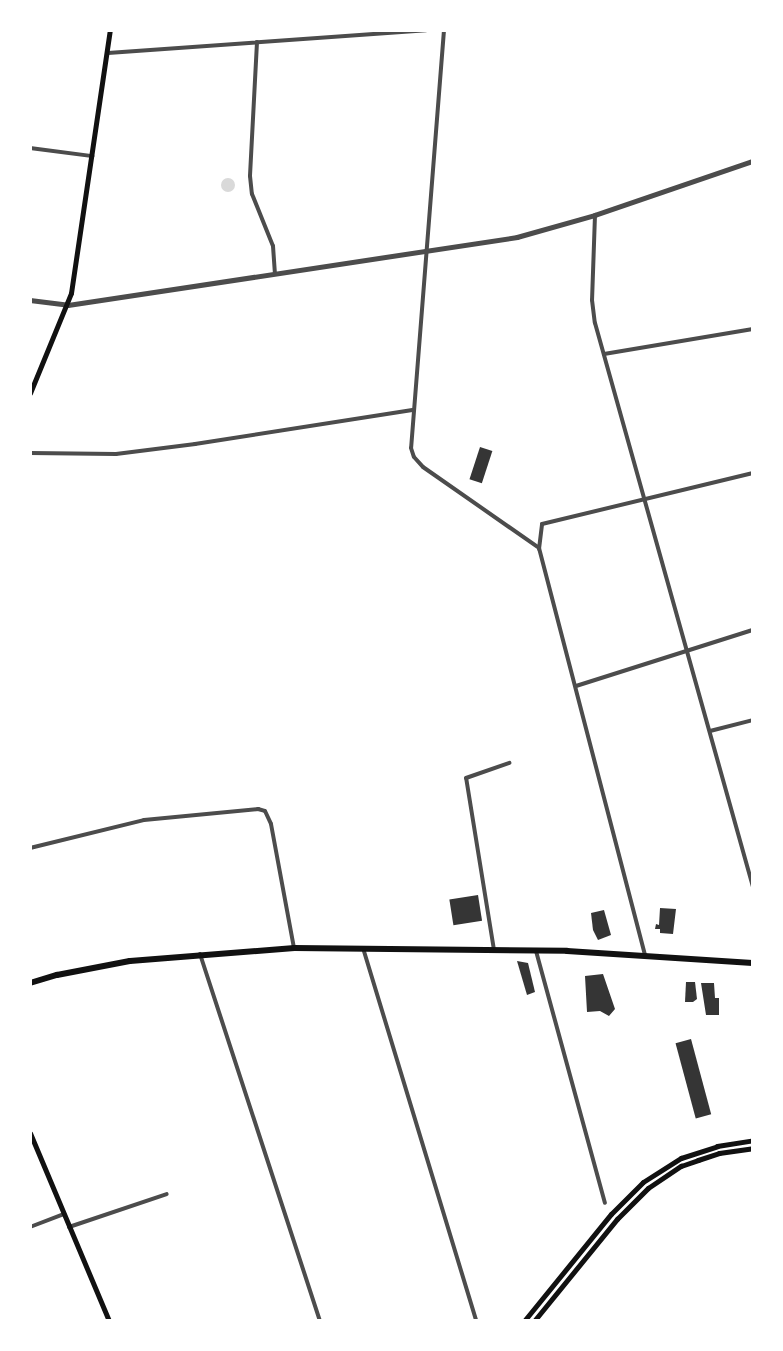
<!DOCTYPE html>
<style>
body{margin:0}
#map{position:relative;width:783px;height:1351px;overflow:hidden;background:#fff;font-family:Ubuntu,sans-serif}
div>[style]{position:absolute}
.water>*{inset:0;background:#d9d9d9}
.round{border-radius:50%}
.building>*{inset:0;background:#353535;transform-origin:0 0}
.minor>*{height:4px;margin:-2px;padding:0 2px;transform-origin:2px;border-radius:2px;background:#4c4c4c}
.tertiary>*{height:4.5px;margin:-2.25px;padding:0 2.25px;transform-origin:2.25px;border-radius:2.25px;background:#4c4c4c}
.secondary>*{height:5px;margin:-2.5px;padding:0 2.5px;transform-origin:2.5px;border-radius:2.5px;background:#111}
.primary>*{height:6px;margin:-3px;padding:0 3px;transform-origin:3px;border-radius:3px;background:#111}
span{translate:-50% -50%;white-space:nowrap;text-align:center;line-height:1.15;-webkit-text-stroke:6px #fff;paint-order:stroke}
.frame{position:absolute;inset:0;border:32px solid #fff;pointer-events:none}
</style>
<div id="map">
<div class="water">
<i class="round" style="left:221px;top:178px;width:14px;height:14px"></i>
</div>
<div class="building">
<i style="left:480px;top:447px;width:13px;height:34px;rotate:18deg"></i>
<i style="left:478px;top:895px;width:26px;height:29px;rotate:81deg"></i>
<i style="clip-path:polygon(660px 908px,676px 909px,673px 934px,660px 933px,660px 929px,655px 929px,656px 924px,659px 925px)"></i>
<i style="clip-path:polygon(604px 910px,611px 935px,598px 940px,593px 930px,591px 913px)"></i>
<i style="clip-path:polygon(517px 961px,528px 963px,535px 992px,527px 995px)"></i>
<i style="clip-path:polygon(603px 974px,615px 1009px,609px 1016px,600px 1011px,587px 1012px,585px 976px)"></i>
<i style="clip-path:polygon(686px 982px,695px 982px,697px 999px,693px 1002px,685px 1002px)"></i>
<i style="clip-path:polygon(701px 983px,714px 983px,715px 998px,719px 998px,719px 1015px,706px 1015px)"></i>
<i style="left:691px;top:1039px;width:78px;height:16px;rotate:75deg"></i>
</div>
<div class="minor">
<i style="left:444px;top:30px;width:419px;rotate:94.5deg"></i>
<i style="left:411px;top:448px;width:9px;rotate:72deg"></i>
<i style="left:414px;top:457px;width:13px;rotate:48deg"></i>
<i style="left:423px;top:467px;width:141px;rotate:34.9deg"></i>
<i style="left:257px;top:42px;width:134px;rotate:93deg"></i>
<i style="left:250px;top:176px;width:18px;rotate:84deg"></i>
<i style="left:252px;top:194px;width:56px;rotate:68deg"></i>
<i style="left:273px;top:246px;width:28px;rotate:86deg"></i>
<i style="left:108px;top:53px;width:319px;rotate:-4.1deg"></i>
<i style="left:30px;top:148px;width:63px;rotate:7.4deg"></i>
<i style="left:595px;top:215px;width:85px;rotate:92deg"></i>
<i style="left:592px;top:300px;width:23px;rotate:83deg"></i>
<i style="left:595px;top:323px;width:586px;rotate:74.35deg"></i>
<i style="left:604px;top:354px;width:151px;rotate:-9.5deg"></i>
<i style="left:30px;top:453px;width:86px;rotate:0.7deg"></i>
<i style="left:116px;top:454px;width:80px;rotate:-7.2deg"></i>
<i style="left:195px;top:444px;width:220px;rotate:-8.9deg"></i>
<i style="left:576px;top:686px;width:186px;rotate:-17.6deg"></i>
<i style="left:710px;top:731px;width:44px;rotate:-14.3deg"></i>
<i style="left:30px;top:848px;width:117px;rotate:-13.8deg"></i>
<i style="left:144px;top:820px;width:115px;rotate:-5.5deg"></i>
<i style="left:258px;top:809px;width:7px;rotate:16deg"></i>
<i style="left:265px;top:811px;width:14px;rotate:65deg"></i>
<i style="left:271px;top:824px;width:126px;rotate:79.5deg"></i>
<i style="left:363px;top:948px;width:390px;rotate:73.1deg"></i>
<i style="left:494px;top:950px;width:174px;rotate:-99.2deg"></i>
<i style="left:466px;top:778px;width:46px;rotate:-19.2deg"></i>
<i style="left:536px;top:951px;width:261px;rotate:74.7deg"></i>
<i style="left:200px;top:954px;width:386px;rotate:71.9deg"></i>
<i style="left:645px;top:955px;width:420px;rotate:-104.6deg"></i>
<i style="left:539px;top:549px;width:25px;rotate:-83deg"></i>
<i style="left:542px;top:524px;width:217px;rotate:-13.6deg"></i>
<i style="left:30px;top:1227px;width:36px;rotate:-21deg"></i>
<i style="left:69px;top:1227px;width:103px;rotate:-18.6deg"></i>
</div>
<div class="tertiary">
<i style="left:30px;top:300px;width:38px;rotate:7deg"></i>
<i style="left:68px;top:305px;width:454px;rotate:-8.6deg"></i>
<i style="left:517px;top:237px;width:81px;rotate:-15.8deg"></i>
<i style="left:595px;top:215px;width:167px;rotate:-18.9deg"></i>
</div>
<div class="secondary">
<i style="left:30px;top:393px;width:108px;rotate:-67.7deg"></i>
<i style="left:71px;top:293px;width:266px;rotate:-81.6deg"></i>
<i style="left:30px;top:1133px;width:204px;rotate:67.2deg"></i>
<i style="left:524px;top:1321px;width:138px;rotate:-50.9deg"></i>
<i style="left:611px;top:1214px;width:45px;rotate:-45deg"></i>
<i style="left:643px;top:1182px;width:45px;rotate:-32.3deg"></i>
<i style="left:681px;top:1158px;width:38px;rotate:-18deg"></i>
<i style="left:717px;top:1146px;width:36px;rotate:-9deg"></i>
<i style="left:534px;top:1321px;width:132px;rotate:-50.9deg"></i>
<i style="left:617px;top:1219px;width:44px;rotate:-45deg"></i>
<i style="left:648px;top:1188px;width:40px;rotate:-34deg"></i>
<i style="left:681px;top:1166px;width:18px;rotate:-19deg"></i>
<i style="left:698px;top:1160px;width:22px;rotate:-18deg"></i>
<i style="left:719px;top:1153px;width:34px;rotate:-8deg"></i>
</div>
<div class="primary">
<i style="left:30px;top:983px;width:28px;rotate:-17deg"></i>
<i style="left:57px;top:975px;width:74px;rotate:-10.9deg"></i>
<i style="left:130px;top:961px;width:165px;rotate:-4.5deg"></i>
<i style="left:294px;top:948px;width:273px;rotate:0.6deg"></i>
<i style="left:567px;top:951px;width:186px;rotate:3.7deg"></i>
</div>
<div class="frame"></div>
</div>
